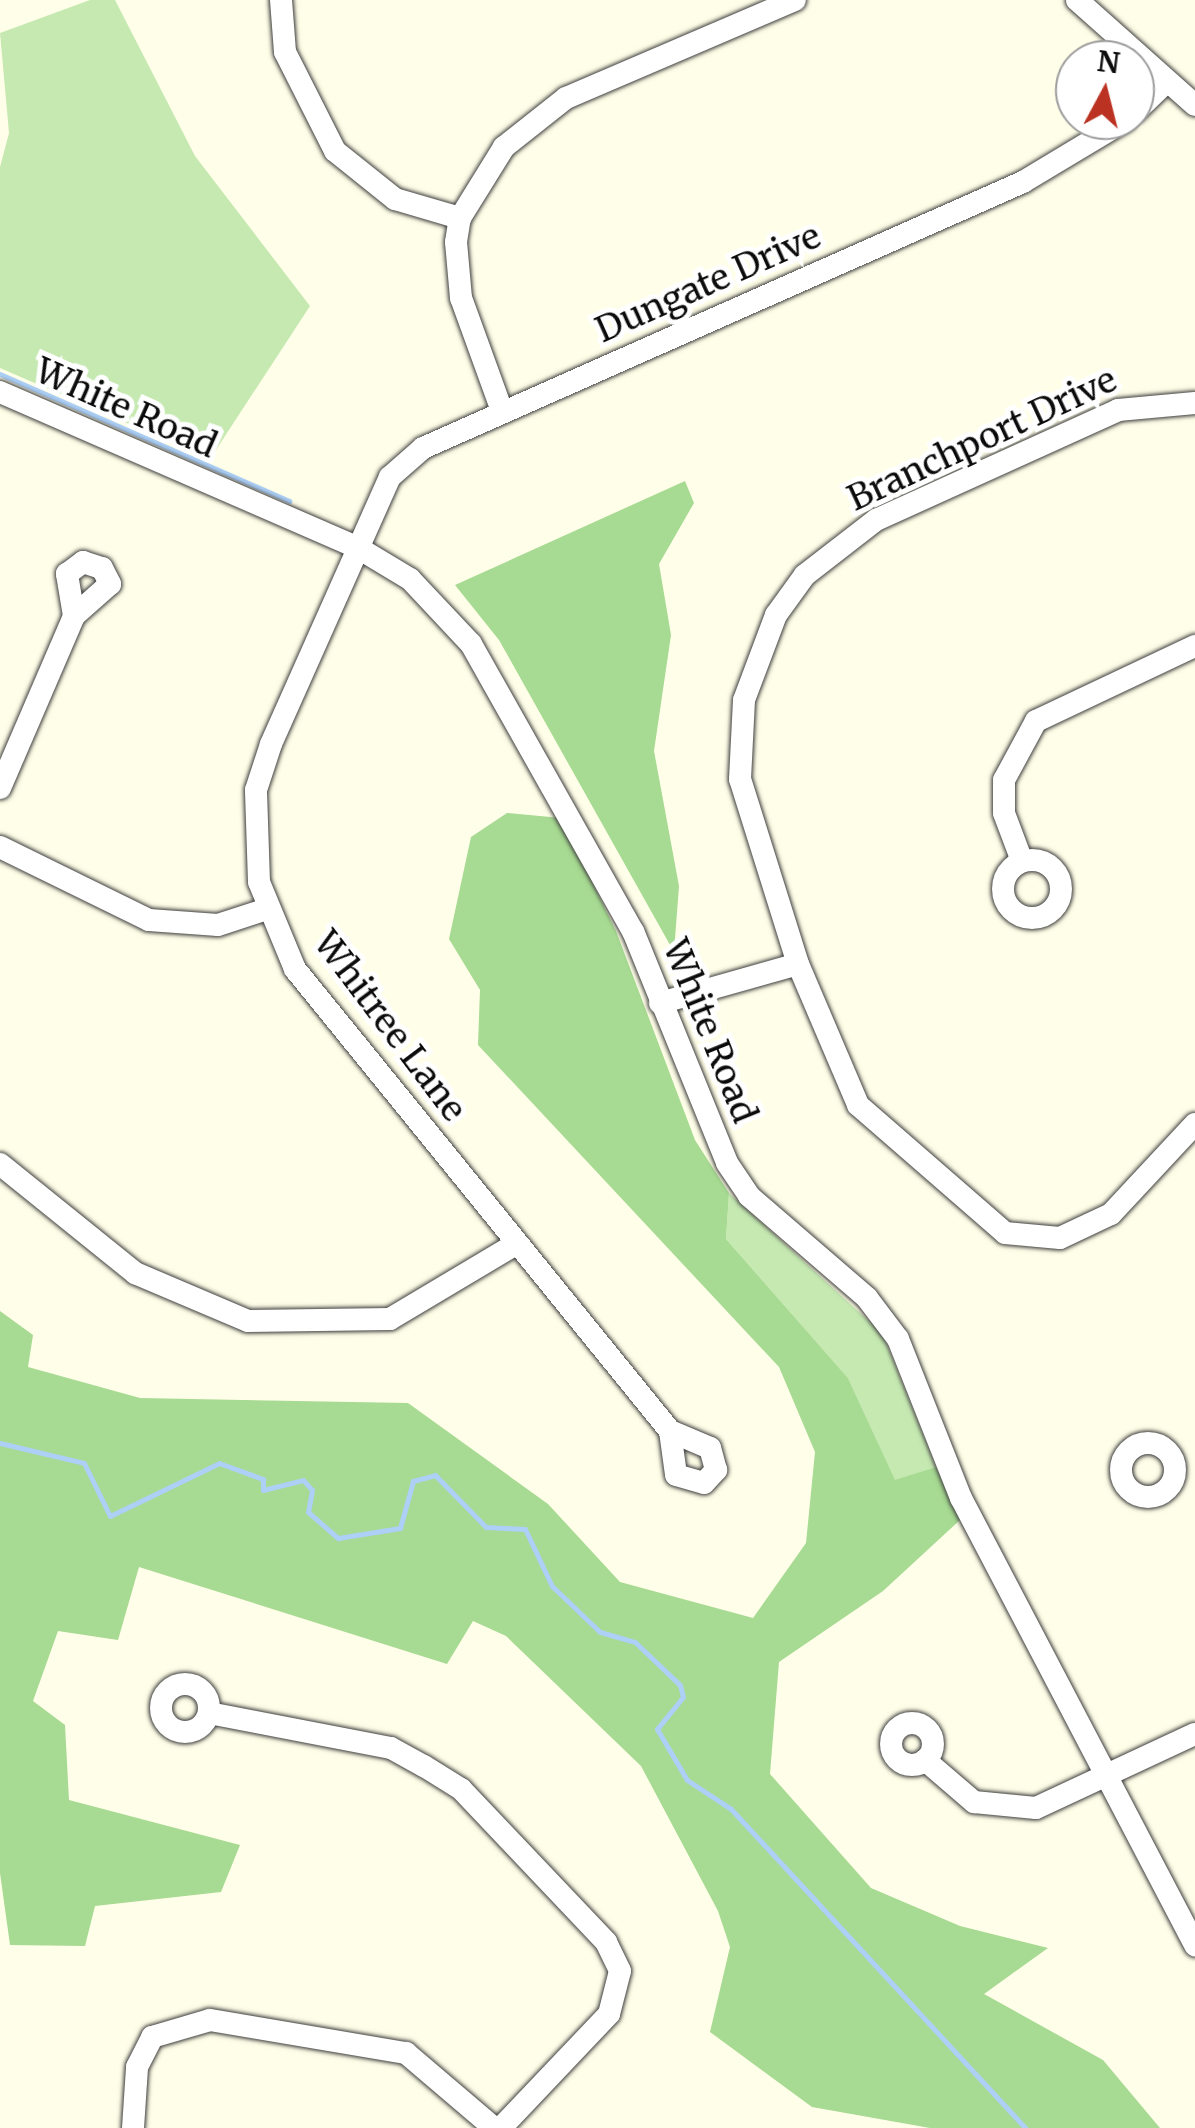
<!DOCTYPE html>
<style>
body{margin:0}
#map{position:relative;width:1195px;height:2128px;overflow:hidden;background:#fffee8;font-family:Merriweather,serif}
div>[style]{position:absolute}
.green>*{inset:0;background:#c6e9b2}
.forest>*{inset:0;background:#a7da92}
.stream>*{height:5px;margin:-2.5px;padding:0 2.5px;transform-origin:2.5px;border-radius:2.5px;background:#add0f7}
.roads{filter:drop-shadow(0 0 2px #3e3e3e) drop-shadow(0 0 2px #3e3e3e)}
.minor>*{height:22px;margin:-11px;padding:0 11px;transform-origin:11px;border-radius:11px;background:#fff}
.minor>.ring{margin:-11px;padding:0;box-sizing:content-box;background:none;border:22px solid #fff;border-radius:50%}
span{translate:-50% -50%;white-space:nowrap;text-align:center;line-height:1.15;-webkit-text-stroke:10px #fff;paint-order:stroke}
.street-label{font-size:35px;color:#0b0b0b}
.north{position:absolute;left:1055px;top:40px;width:100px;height:100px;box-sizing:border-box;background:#fff;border:2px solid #9d9d9d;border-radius:50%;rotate:7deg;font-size:28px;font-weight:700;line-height:40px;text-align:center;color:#0b0b0b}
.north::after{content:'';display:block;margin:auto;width:35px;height:45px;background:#bb3222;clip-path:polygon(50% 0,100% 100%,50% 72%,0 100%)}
</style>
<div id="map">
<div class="green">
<i style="clip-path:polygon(90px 0,115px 0,195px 156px,310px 306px,210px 459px,0 368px,0 167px,9px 133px,0 33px)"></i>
<i style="clip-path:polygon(729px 1193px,882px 1333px,936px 1467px,895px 1481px,848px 1378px,726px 1239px)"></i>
</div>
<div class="forest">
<i style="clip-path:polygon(685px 481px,694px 503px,659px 564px,671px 635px,654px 751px,679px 886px,674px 952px,499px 640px,455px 585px)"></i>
<i style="clip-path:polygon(507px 813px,561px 818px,616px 931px,695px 1140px,729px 1193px,726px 1239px,848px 1378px,895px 1480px,936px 1467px,960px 1520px,883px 1591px,779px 1662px,770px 1774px,871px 1888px,960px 1926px,1048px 1948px,984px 1994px,1103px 2060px,1160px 2128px,930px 2128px,812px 2107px,710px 2032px,730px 1947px,718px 1911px,641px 1766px,506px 1636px,473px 1621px,447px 1664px,139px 1567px,118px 1640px,58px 1631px,33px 1701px,65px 1725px,69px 1800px,240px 1845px,221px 1892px,95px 1906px,85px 1946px,10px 1945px,0 1873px,0 1311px,33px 1335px,28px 1367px,140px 1398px,408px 1403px,548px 1504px,620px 1582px,753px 1618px,806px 1543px,815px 1452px,779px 1367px,478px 1045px,480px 990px,449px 939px,471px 837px)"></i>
</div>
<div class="stream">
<i style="left:0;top:374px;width:316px;rotate:23.7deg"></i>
<i style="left:0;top:1443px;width:86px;rotate:13.4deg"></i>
<i style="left:84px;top:1463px;width:59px;rotate:63.9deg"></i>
<i style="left:110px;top:1516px;width:121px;rotate:-25.9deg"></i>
<i style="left:219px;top:1463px;width:47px;rotate:20deg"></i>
<i style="left:263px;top:1479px;width:11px;rotate:90deg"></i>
<i style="left:263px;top:1490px;width:41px;rotate:-14deg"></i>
<i style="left:303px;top:1480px;width:13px;rotate:48deg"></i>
<i style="left:312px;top:1490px;width:22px;rotate:100deg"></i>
<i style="left:308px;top:1512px;width:40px;rotate:41deg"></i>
<i style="left:338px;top:1538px;width:63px;rotate:-9.2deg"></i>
<i style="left:400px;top:1528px;width:49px;rotate:-74.5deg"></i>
<i style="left:413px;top:1481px;width:23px;rotate:-15deg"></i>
<i style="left:435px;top:1475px;width:73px;rotate:45.6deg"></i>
<i style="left:486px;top:1527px;width:39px;rotate:3deg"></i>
<i style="left:525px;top:1529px;width:63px;rotate:64.7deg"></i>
<i style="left:552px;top:1586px;width:66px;rotate:43.8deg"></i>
<i style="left:600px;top:1632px;width:36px;rotate:16deg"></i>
<i style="left:635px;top:1642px;width:62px;rotate:43.7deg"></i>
<i style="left:680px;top:1685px;width:12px;rotate:76deg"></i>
<i style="left:683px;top:1697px;width:41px;rotate:129.1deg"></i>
<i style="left:657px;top:1729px;width:59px;rotate:59.5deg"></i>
<i style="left:687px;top:1780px;width:53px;rotate:33.4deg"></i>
<i style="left:731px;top:1809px;width:434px;rotate:47.3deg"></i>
</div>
<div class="roads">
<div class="minor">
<i style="left:281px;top:0;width:52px;rotate:85.6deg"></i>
<i style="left:285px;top:52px;width:111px;rotate:63.2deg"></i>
<i style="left:335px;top:151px;width:77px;rotate:38.7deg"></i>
<i style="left:395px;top:199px;width:68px;rotate:16.3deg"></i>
<i style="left:1077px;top:0;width:158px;rotate:41.7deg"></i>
<i style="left:1135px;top:112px;width:40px;rotate:-44deg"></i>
<i style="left:0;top:392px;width:387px;rotate:23.5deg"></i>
<i style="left:355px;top:546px;width:64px;rotate:31deg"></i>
<i style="left:410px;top:579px;width:89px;rotate:46.8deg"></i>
<i style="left:471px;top:644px;width:330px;rotate:60.6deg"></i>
<i style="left:633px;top:931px;width:250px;rotate:67.9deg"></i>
<i style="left:727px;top:1163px;width:40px;rotate:56deg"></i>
<i style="left:749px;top:1196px;width:156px;rotate:40.8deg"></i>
<i style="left:867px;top:1298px;width:51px;rotate:52.9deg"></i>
<i style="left:898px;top:1339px;width:171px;rotate:68.4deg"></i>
<i style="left:961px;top:1498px;width:505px;rotate:62.37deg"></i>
<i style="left:502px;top:411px;width:120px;rotate:-109.9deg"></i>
<i style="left:461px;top:298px;width:56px;rotate:-95.1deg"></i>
<i style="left:456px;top:242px;width:24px;rotate:-81deg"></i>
<i style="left:460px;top:218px;width:84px;rotate:-58.2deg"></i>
<i style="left:504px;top:147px;width:79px;rotate:-38.3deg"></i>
<i style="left:566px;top:98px;width:249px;rotate:-23.2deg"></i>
<i style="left:83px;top:562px;width:20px;rotate:18deg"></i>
<i style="left:102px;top:568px;width:18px;rotate:63deg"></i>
<i style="left:110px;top:584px;width:48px;rotate:138.4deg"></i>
<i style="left:74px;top:616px;width:43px;rotate:-99.5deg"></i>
<i style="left:67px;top:574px;width:20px;rotate:-37deg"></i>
<i style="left:0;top:788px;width:187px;rotate:-66.7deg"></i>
<i style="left:0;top:847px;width:166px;rotate:26.1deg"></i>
<i style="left:149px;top:920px;width:69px;rotate:4.1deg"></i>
<i style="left:218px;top:925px;width:52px;rotate:-18.1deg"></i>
<i class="ring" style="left:1003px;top:860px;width:36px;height:36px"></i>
<i style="left:1022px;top:861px;width:51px;rotate:-110.6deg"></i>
<i style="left:1004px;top:813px;width:33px;rotate:-90deg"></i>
<i style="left:1004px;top:780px;width:67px;rotate:-61.5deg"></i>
<i style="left:1036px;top:721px;width:176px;rotate:-25.3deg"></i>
<i style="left:798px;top:964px;width:194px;rotate:-107.4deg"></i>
<i style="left:740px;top:779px;width:79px;rotate:-87.1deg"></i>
<i style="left:744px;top:700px;width:91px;rotate:-69.4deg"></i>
<i style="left:776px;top:615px;width:49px;rotate:-54.1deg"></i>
<i style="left:805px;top:575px;width:90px;rotate:-37.8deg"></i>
<i style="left:876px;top:520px;width:266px;rotate:-24.4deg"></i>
<i style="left:1118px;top:410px;width:77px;rotate:-5.2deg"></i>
<i style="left:660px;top:1003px;width:143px;rotate:-15.8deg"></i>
<i style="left:798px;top:964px;width:153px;rotate:66.9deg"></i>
<i style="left:858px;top:1105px;width:195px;rotate:41deg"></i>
<i style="left:1005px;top:1233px;width:55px;rotate:5.2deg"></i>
<i style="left:1060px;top:1238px;width:56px;rotate:-25.2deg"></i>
<i style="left:1111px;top:1214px;width:123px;rotate:-47deg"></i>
<i style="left:0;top:1164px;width:174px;rotate:38.9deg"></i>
<i style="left:135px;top:1273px;width:123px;rotate:23deg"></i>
<i style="left:248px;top:1321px;width:142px;rotate:-0.8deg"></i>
<i style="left:390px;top:1319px;width:147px;rotate:-30.8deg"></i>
<i style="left:670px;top:1431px;width:44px;rotate:82.2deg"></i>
<i style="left:676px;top:1475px;width:29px;rotate:16deg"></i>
<i style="left:704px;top:1483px;width:18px;rotate:-47deg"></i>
<i style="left:716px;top:1470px;width:23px;rotate:-105deg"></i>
<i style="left:710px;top:1448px;width:43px;rotate:-157deg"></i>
<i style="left:670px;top:1431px;width:595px;rotate:-129.07deg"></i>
<i style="left:295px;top:969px;width:94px;rotate:-112.5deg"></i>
<i style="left:259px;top:882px;width:92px;rotate:-91.9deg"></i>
<i style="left:256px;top:790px;width:48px;rotate:-71.9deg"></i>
<i style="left:271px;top:744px;width:292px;rotate:-66deg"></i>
<i style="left:390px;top:477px;width:44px;rotate:-41.3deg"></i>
<i style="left:423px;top:448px;width:656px;rotate:-23.91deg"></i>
<i style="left:1023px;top:182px;width:120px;rotate:-31deg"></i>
<i class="ring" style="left:1121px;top:1443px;width:32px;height:32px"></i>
<i class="ring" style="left:161px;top:1684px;width:26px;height:26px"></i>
<i style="left:209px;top:1713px;width:185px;rotate:10.9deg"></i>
<i style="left:391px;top:1748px;width:38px;rotate:29deg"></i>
<i style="left:424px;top:1766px;width:44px;rotate:31.9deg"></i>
<i style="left:461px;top:1789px;width:211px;rotate:46.5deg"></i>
<i style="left:606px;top:1942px;width:32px;rotate:64deg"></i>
<i style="left:620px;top:1971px;width:44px;rotate:104.3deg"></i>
<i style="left:609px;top:2014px;width:157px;rotate:133.5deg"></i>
<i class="ring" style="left:891px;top:1723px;width:20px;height:20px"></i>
<i style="left:925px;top:1760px;width:65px;rotate:40.6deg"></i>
<i style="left:974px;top:1802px;width:62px;rotate:5.5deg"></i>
<i style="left:1036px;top:1808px;width:175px;rotate:-25deg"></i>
<i style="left:133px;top:2128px;width:61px;rotate:-86.2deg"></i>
<i style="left:137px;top:2067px;width:34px;rotate:-63deg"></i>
<i style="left:152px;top:2037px;width:60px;rotate:-16.3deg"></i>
<i style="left:210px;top:2020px;width:199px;rotate:9.6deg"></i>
<i style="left:406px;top:2053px;width:116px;rotate:40.4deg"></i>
</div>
</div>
<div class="street-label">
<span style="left:708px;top:283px;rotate:-24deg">Dungate Drive</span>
<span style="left:126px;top:408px;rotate:24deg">White Road</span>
<span style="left:982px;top:439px;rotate:-25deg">Branchport Drive</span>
<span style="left:390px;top:1026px;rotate:53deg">Whitree Lane</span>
<span style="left:710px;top:1031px;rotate:68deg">White Road</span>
</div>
<div class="north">N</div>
</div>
